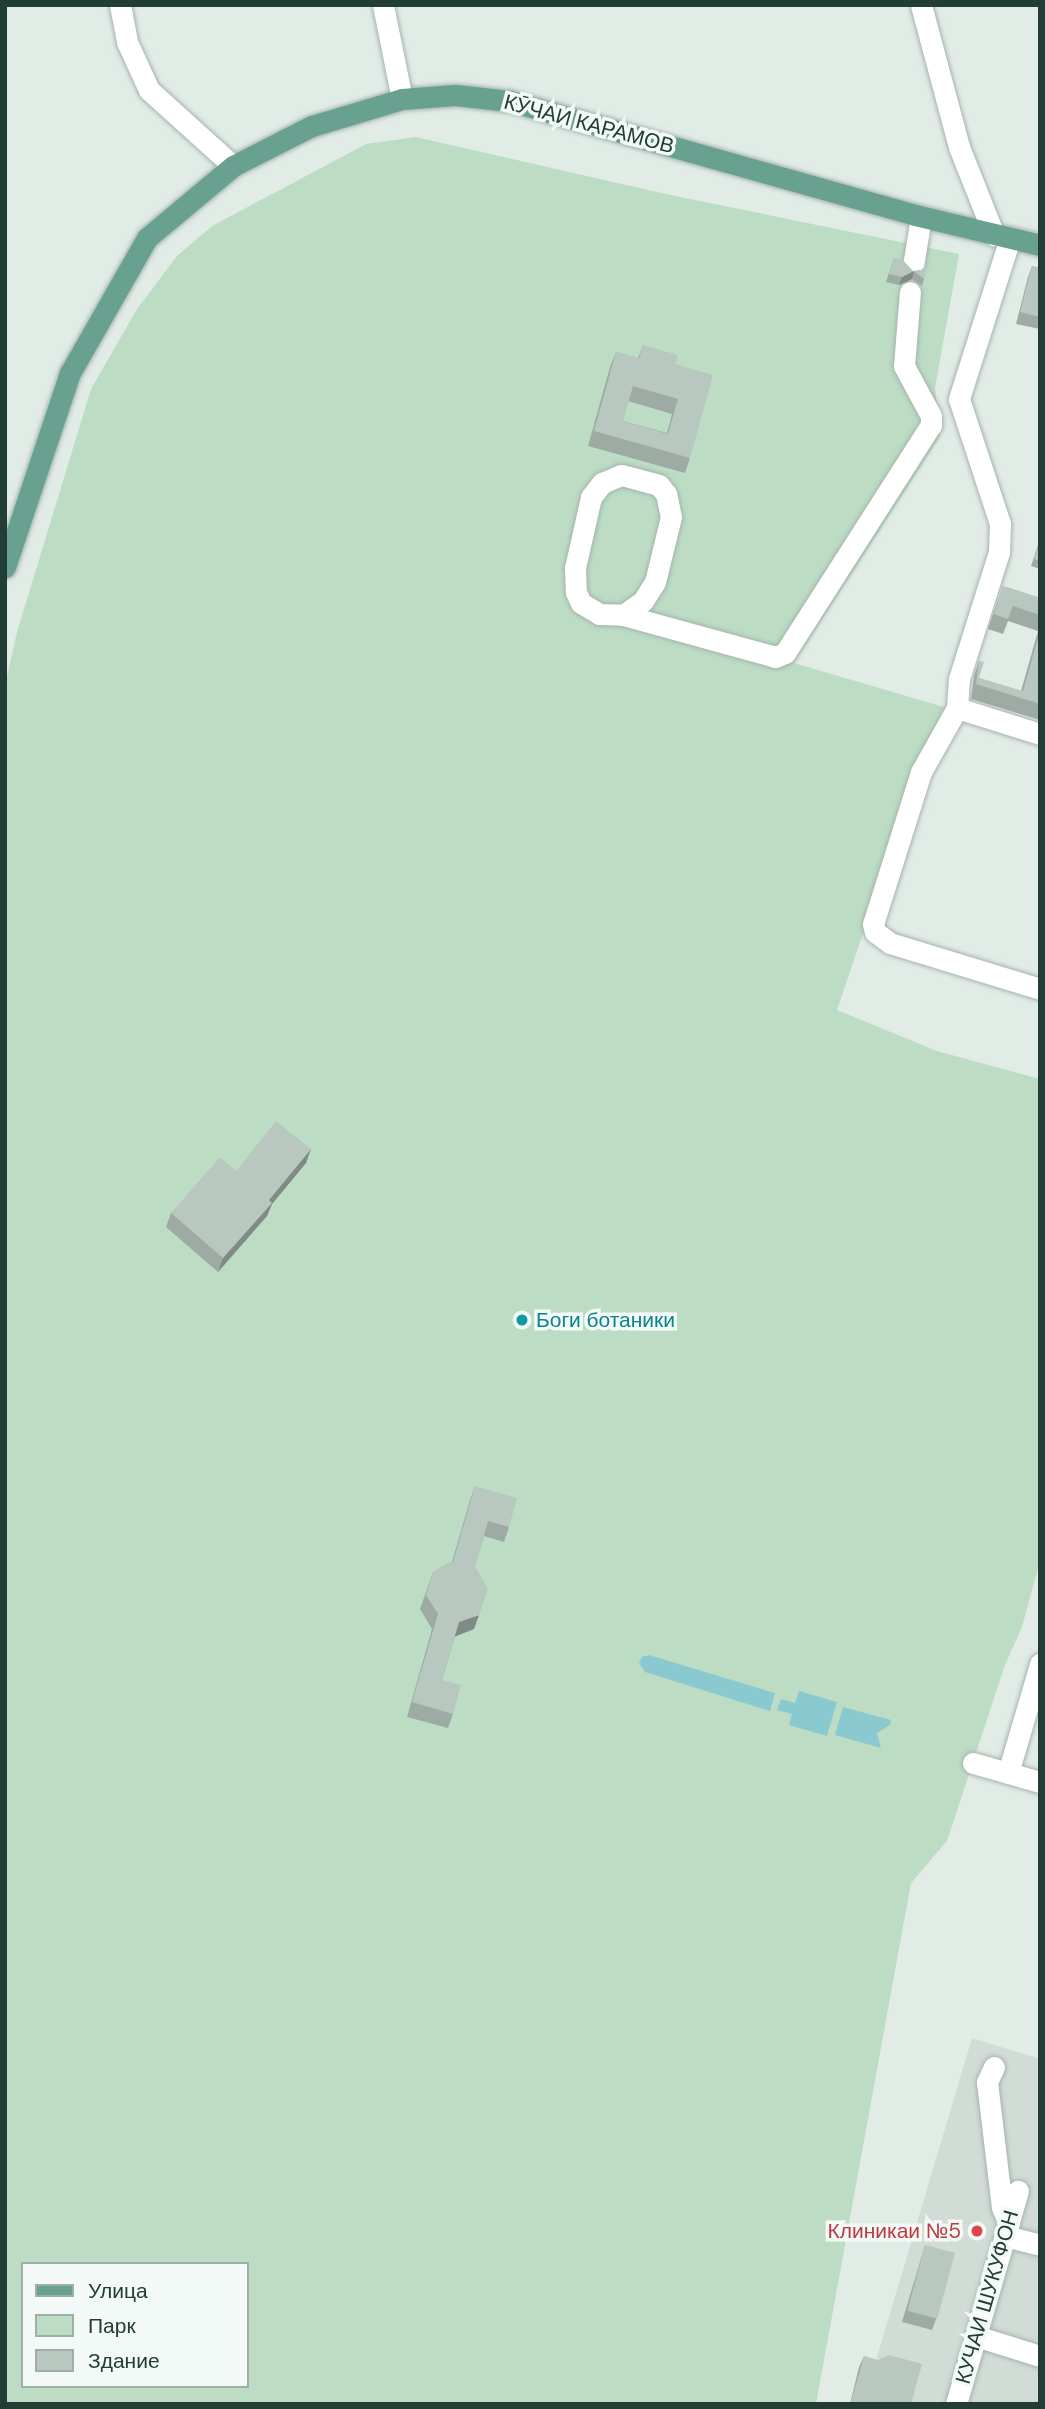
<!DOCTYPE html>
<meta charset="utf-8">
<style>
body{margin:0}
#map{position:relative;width:1045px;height:2409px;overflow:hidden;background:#e2ece7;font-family:"DM Sans",sans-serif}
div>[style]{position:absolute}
.built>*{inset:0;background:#d1dcd6}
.green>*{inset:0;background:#bcddc3}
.water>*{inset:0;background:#8bc9d0}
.roads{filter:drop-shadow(0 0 2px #a5b4ae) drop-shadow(0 0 2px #a5b4ae)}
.minor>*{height:21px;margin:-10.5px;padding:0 10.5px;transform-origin:10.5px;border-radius:10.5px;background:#fff}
.major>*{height:21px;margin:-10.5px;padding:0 10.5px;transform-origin:10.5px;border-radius:10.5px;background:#68a190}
.wall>*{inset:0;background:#9eaba5}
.shaded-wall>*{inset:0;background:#818b86}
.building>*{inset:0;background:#b8c7c0;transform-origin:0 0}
.dots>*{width:19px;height:19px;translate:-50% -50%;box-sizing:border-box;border:4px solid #f3f9f6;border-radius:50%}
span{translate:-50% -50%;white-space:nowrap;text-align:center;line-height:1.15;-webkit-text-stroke:7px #f3f9f6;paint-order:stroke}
.street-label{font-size:21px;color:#223d35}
.culture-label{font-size:21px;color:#0d838f}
.left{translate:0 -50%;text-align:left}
.health-label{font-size:21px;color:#be3a42}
.right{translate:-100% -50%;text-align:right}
.frame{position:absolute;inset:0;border:7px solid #223d35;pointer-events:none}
.legend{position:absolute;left:21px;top:2262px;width:228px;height:126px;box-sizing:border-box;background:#f3f9f6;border:2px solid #9faea9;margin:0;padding:9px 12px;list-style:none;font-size:21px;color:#223d35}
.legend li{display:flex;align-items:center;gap:14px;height:35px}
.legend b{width:35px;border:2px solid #9faea9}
</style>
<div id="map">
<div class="built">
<i style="clip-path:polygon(972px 2038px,1040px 2059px,1040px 2404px,863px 2404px)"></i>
</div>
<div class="green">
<i style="clip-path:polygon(evenodd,416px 137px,666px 194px,959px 254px,935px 388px,940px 437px,794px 663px,944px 707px,920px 765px,837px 1010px,937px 1051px,1040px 1079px,1040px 1561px,1022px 1627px,1005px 1665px,947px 1841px,911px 1883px,816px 2404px,5px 2404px,5px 685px,17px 632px,91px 389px,137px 309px,177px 256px,212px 226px,366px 144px,416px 137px,23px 2264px,247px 2264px,247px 2386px,23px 2386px,23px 2264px)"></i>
</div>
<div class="water">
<i style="clip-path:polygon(649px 1655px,775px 1693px,770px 1711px,645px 1672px,639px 1663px,642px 1657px)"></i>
<i style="clip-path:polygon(799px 1691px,837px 1702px,827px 1736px,789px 1725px,792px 1714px,777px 1710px,781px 1699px,795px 1703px)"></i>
<i style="clip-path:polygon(843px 1707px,891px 1720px,890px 1725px,877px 1733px,881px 1748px,835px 1735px)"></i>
</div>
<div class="roads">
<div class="minor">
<i style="left:120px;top:5px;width:38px;rotate:79deg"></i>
<i style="left:127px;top:42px;width:53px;rotate:65.4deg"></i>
<i style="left:149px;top:90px;width:113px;rotate:42.1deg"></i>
<i style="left:383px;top:5px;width:96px;rotate:78.6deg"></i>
<i style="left:921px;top:5px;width:147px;rotate:75deg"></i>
<i style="left:959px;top:147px;width:95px;rotate:68.3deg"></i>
<i style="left:1010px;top:238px;width:169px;rotate:107.6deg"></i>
<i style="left:959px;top:399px;width:132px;rotate:71.8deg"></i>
<i style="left:1000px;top:524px;width:28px;rotate:92deg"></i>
<i style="left:999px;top:552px;width:133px;rotate:107.5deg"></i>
<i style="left:959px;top:679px;width:29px;rotate:94deg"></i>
<i style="left:957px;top:708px;width:87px;rotate:17.4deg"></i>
<i style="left:913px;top:266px;width:50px;rotate:-80.7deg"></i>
<i style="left:623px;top:615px;width:24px;rotate:-35deg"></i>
<i style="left:643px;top:601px;width:22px;rotate:-58deg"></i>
<i style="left:655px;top:582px;width:67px;rotate:-76.2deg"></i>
<i style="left:671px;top:517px;width:24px;rotate:-102deg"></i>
<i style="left:666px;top:494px;width:11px;rotate:-128deg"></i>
<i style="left:659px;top:485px;width:39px;rotate:-165deg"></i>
<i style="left:621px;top:475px;width:21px;rotate:157deg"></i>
<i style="left:602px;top:483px;width:18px;rotate:128deg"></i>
<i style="left:591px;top:497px;width:73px;rotate:102.7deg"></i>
<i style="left:575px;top:568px;width:24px;rotate:88deg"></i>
<i style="left:576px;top:592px;width:12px;rotate:66deg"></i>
<i style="left:581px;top:603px;width:21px;rotate:31deg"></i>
<i style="left:599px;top:614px;width:24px;rotate:2deg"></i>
<i style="left:623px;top:615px;width:158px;rotate:15.4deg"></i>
<i style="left:775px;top:657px;width:11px;rotate:-22deg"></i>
<i style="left:785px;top:653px;width:271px;rotate:-57.4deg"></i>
<i style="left:931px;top:425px;width:9px;rotate:-90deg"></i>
<i style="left:931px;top:416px;width:57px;rotate:-118.4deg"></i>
<i style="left:904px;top:366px;width:74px;rotate:-85.4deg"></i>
<i style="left:957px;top:708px;width:73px;rotate:119.4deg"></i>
<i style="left:921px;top:772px;width:159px;rotate:107.5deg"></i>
<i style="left:873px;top:924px;width:8px;rotate:76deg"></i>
<i style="left:875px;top:932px;width:19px;rotate:36deg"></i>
<i style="left:890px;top:943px;width:157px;rotate:17deg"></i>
<i style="left:973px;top:1763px;width:70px;rotate:15.8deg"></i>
<i style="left:1008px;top:1773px;width:114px;rotate:-73.6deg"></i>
<i style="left:994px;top:2067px;width:17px;rotate:115deg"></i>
<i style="left:987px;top:2082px;width:126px;rotate:83.2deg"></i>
<i style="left:1002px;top:2207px;width:18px;rotate:68deg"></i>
<i style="left:1005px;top:2236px;width:36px;rotate:14deg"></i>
<i style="left:976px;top:2336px;width:67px;rotate:17.4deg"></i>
<i style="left:956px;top:2404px;width:222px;rotate:-73.8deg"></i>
</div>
<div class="major">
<i style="left:5px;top:567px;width:205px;rotate:-71.5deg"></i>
<i style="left:70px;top:373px;width:155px;rotate:-60.3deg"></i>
<i style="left:147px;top:238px;width:112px;rotate:-39.9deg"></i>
<i style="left:233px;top:166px;width:89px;rotate:-26.9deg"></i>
<i style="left:312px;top:126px;width:94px;rotate:-16.7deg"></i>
<i style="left:402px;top:99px;width:53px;rotate:-4.3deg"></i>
<i style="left:455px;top:95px;width:55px;rotate:6.2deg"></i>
<i style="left:510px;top:101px;width:421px;rotate:15.7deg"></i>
<i style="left:915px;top:215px;width:129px;rotate:13.5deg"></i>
</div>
</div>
<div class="wall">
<i style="clip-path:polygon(894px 258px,913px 271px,921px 270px,924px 279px,922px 286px,912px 279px,899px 285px,886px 282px)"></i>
<i style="clip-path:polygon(1032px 266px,1040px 268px,1040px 329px,1016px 324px,1028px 277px)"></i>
<i style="clip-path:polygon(evenodd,643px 345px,675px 364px,690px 458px,685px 473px,588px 446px,610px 367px,616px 352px,638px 358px,643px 345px,628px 401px,672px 414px,667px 433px,623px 421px,628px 401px)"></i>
<i style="clip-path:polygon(1040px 539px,1040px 569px,1031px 566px)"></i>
<i style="clip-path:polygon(1003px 586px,1040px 598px,1040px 720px,971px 699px,974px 676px,979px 661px,979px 678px,1021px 691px,1038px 631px,1008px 621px,1003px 634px,988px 629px)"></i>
<i style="clip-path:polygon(311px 1149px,306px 1163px,272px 1204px,267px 1216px,218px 1272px,166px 1227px,171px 1213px)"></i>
<i style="clip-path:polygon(475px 1486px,509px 1527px,504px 1542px,484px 1536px,475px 1566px,474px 1629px,455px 1636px,442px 1680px,453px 1714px,448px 1728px,407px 1717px,432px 1629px,420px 1609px,433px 1572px,452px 1562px,470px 1500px)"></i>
<i style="clip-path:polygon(925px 2245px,936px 2319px,932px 2330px,902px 2322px)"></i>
<i style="clip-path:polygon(864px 2356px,911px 2404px,850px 2404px,859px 2367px)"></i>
</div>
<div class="shaded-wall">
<i style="clip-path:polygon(914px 271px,912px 279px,899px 285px,902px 277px)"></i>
<i style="clip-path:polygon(311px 1149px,306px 1163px,272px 1204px,267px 1216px,218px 1272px,223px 1258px,269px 1200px)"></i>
<i style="clip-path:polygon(479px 1615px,474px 1629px,454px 1637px,459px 1622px)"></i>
</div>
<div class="building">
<i style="clip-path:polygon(894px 258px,903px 260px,913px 271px,921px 270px,927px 264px,924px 279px,914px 271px,902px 277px,889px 274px)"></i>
<i style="clip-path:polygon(1032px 266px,1040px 268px,1040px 317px,1020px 312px)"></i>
<i style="clip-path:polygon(evenodd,643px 345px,678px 355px,675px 364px,713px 375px,690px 458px,594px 431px,616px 352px,639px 358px,643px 345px,633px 386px,678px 399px,668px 434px,623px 421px,633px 386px)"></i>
<i style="clip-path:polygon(1040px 540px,1040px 561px,1034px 559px)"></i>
<i style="clip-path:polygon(1003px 586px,1040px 598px,1040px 615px,1013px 606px,1008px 619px,994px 614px)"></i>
<i style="clip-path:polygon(1040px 631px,1040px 704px,976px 684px,979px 661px,984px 662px,979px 678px,1023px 691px)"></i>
<i style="clip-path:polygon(276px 1121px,311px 1149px,269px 1200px,272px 1203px,223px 1258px,171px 1213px,220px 1157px,236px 1171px)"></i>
<i style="clip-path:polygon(475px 1486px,517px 1498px,509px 1527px,488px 1521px,475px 1566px,488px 1589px,479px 1615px,459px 1622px,442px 1680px,461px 1685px,453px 1714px,412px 1702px,438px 1614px,426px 1595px,433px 1572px,453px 1562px)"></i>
<i style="left:925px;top:2245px;width:31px;height:68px;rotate:15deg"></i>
<i style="clip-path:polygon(889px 2355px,922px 2364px,911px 2404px,857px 2404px,851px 2402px,864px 2356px,878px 2360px)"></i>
</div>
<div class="dots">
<i style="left:522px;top:1320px;background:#0f9aa8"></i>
<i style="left:977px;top:2231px;background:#e0444e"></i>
</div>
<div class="street-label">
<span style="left:589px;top:124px;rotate:15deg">КӮЧАИ КАРАМОВ</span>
<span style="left:987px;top:2297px;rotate:-74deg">КУЧАИ ШУКУФОН</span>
</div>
<div class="culture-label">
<span class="left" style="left:536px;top:1320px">Боги ботаники</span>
</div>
<div class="health-label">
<span class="right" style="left:961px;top:2231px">Клиникаи №5</span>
</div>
<div class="frame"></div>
<ul class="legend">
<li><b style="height:9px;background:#68a190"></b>Улица</li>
<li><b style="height:19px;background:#bcddc3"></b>Парк</li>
<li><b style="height:19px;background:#b8c7c0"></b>Здание</li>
</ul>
</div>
